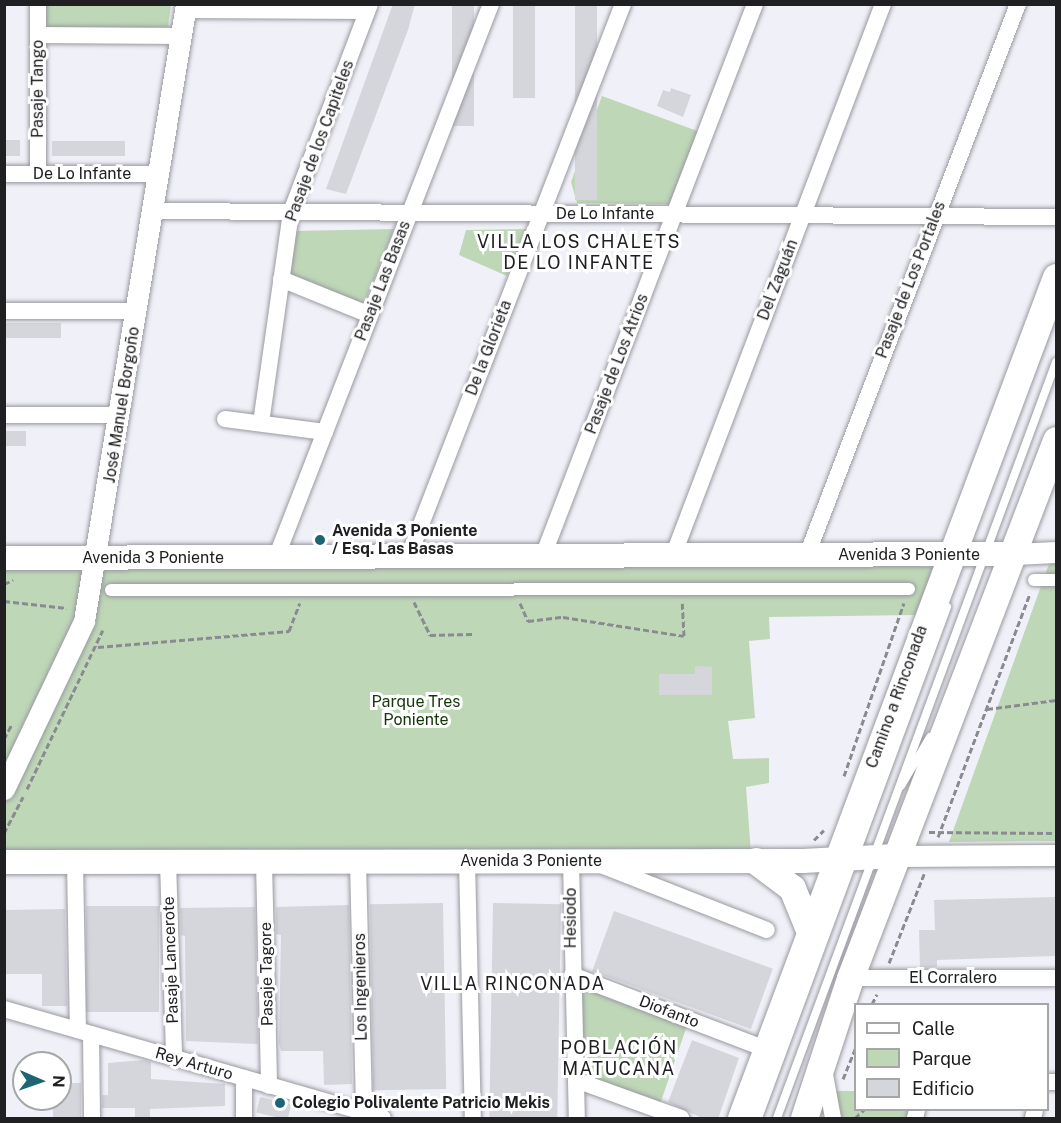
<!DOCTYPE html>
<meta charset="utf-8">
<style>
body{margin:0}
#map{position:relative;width:1061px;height:1123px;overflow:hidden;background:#f0f1f8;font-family:"Public Sans",sans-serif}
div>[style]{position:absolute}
.green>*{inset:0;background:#bed7b7}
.building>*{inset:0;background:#d5d5dc;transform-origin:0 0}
.path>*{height:3px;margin-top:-1.5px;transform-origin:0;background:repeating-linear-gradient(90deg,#8a8b90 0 6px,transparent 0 9px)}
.roads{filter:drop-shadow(0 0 2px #9999a0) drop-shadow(0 0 2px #9999a0)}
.service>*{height:8px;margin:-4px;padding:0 4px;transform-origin:4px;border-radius:4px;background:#fff}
.pedestrian>*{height:12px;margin:-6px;padding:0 6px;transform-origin:6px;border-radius:6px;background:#fff}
.minor>*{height:16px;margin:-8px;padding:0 8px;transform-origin:8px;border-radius:8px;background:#fff}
.tertiary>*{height:21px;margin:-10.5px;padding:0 10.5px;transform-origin:10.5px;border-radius:10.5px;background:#fff}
.secondary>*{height:24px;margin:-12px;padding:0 12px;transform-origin:12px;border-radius:12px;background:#fff}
.primary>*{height:27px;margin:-13.5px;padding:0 13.5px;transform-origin:13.5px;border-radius:13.5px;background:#fff}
.dots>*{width:16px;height:16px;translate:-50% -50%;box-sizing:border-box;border:3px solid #fff;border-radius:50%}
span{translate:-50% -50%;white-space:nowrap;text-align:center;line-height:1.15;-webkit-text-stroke:6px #fff;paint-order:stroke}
.street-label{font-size:16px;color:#202023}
.poi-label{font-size:16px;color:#202023;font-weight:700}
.left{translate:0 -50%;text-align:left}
.park-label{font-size:16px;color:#143509}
.neighbourhood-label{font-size:18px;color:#202023;letter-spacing:1.5px}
.frame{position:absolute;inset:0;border:6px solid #202023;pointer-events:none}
.legend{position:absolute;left:854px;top:1003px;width:195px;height:108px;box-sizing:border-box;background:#fff;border:2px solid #a6a6a7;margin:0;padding:8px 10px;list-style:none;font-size:18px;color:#202023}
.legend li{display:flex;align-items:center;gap:12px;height:30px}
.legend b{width:30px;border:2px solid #a6a6a7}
.north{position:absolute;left:12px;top:1051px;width:60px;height:60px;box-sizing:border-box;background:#fff;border:2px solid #a6a6a7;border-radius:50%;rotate:92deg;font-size:16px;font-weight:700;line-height:24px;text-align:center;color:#202023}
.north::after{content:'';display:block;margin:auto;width:21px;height:27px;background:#1d6574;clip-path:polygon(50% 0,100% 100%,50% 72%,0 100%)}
</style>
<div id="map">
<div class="green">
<i style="clip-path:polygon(46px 5px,171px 5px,168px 27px,46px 30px)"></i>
<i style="clip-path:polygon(602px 96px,700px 132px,674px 204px,577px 203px,571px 182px)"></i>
<i style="clip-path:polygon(394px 229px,364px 304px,289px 276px,293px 231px)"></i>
<i style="clip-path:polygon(526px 229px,507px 276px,459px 255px,466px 230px)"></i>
<i style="clip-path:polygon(1056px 560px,1056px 841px,949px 842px,1050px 561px)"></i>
<i style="clip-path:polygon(887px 565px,933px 567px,916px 615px,769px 617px,770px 639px,749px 641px,755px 718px,728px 721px,733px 759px,769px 758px,769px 783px,746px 787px,751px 853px,5px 852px,5px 567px)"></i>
<i style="clip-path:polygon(572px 975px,689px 1020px,658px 1110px,576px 1080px)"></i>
<i style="clip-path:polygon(834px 1091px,855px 1091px,856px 1110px,910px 1110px,908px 1118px,839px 1118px)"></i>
</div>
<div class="building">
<i style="clip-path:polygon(393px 4px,415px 4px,408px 30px,346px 194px,326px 189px)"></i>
<i style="left:452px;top:4px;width:22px;height:122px"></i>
<i style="left:513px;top:4px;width:22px;height:94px"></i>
<i style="left:575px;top:4px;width:22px;height:196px"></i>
<i style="clip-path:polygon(671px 88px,691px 95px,683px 117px,657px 106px,663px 90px,670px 92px)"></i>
<i style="left:20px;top:140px;width:16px;height:16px;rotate:90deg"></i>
<i style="left:52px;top:141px;width:73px;height:15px"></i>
<i style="left:4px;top:323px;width:57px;height:15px"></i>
<i style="left:4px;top:431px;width:22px;height:15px"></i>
<i style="clip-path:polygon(695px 666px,712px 667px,712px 695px,659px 695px,659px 674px,695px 674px)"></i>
<i style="clip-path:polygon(1056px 897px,1056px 956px,937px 960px,937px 967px,920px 968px,919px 930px,935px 930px,934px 900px)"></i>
<i style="left:443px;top:903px;width:186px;height:73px;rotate:89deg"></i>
<i style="left:493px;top:903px;width:68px;height:216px;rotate:1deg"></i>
<i style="clip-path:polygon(349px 905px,352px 1084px,324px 1085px,323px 1051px,281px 1051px,279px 1043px,281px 935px,276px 934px,276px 907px)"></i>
<i style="left:159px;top:906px;width:106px;height:73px;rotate:90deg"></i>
<i style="clip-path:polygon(255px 907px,258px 1044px,186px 1041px,185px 936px,181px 935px,180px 908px)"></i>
<i style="clip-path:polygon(65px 909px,67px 1006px,42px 1006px,42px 974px,4px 974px,4px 910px)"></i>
<i style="left:614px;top:911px;width:169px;height:64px;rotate:20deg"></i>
<i style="clip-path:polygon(692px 1040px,739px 1058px,718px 1119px,704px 1119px,668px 1102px)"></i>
<i style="clip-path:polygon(144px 1060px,151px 1062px,151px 1079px,225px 1084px,225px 1106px,150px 1109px,150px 1119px,135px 1119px,135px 1108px,102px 1108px,102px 1095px,108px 1095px,108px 1063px)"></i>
<i style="clip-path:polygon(60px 1083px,81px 1083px,81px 1119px,53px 1119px,53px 1099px,60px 1099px)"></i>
<i style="left:260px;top:1097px;width:32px;height:16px;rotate:13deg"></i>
</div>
<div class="path">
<i style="left:4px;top:584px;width:10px;rotate:-24deg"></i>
<i style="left:4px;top:601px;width:63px;rotate:6.3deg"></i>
<i style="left:414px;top:602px;width:37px;rotate:64deg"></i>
<i style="left:430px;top:635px;width:42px;rotate:-1.4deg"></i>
<i style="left:520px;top:603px;width:20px;rotate:66deg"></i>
<i style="left:528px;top:621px;width:35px;rotate:-7deg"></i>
<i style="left:563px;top:617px;width:122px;rotate:8.9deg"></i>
<i style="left:684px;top:636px;width:33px;rotate:-93deg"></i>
<i style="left:98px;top:647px;width:192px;rotate:-4.8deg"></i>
<i style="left:289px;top:631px;width:30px;rotate:-69deg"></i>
<i style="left:987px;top:709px;width:70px;rotate:-7.4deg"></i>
<i style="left:4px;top:739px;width:17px;rotate:-62deg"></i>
<i style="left:844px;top:776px;width:183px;rotate:-70.9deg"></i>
<i style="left:27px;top:789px;width:176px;rotate:-64.5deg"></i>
<i style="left:929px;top:832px;width:127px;rotate:0.5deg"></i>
<i style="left:4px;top:833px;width:41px;rotate:-62.2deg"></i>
<i style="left:938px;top:837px;width:261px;rotate:-69.3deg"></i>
<i style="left:814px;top:840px;width:14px;rotate:-45deg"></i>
<i style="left:889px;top:963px;width:96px;rotate:-68.5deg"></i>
<i style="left:872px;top:1004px;width:11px;rotate:-63deg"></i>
<i style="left:843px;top:1079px;width:35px;rotate:-68deg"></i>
<i style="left:855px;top:1118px;width:12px;rotate:-42deg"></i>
</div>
<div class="roads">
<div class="service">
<i style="left:901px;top:786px;width:57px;rotate:-59.4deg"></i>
<i style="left:758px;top:1118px;width:545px;rotate:-69.7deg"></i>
<i style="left:777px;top:1118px;width:806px;rotate:-69.74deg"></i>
</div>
<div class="pedestrian">
<i style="left:1034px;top:580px;width:22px"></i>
<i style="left:111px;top:590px;width:798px;rotate:-0.07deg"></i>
</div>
<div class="minor">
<i style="left:38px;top:4px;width:170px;rotate:90deg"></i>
<i style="left:185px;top:10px;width:182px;rotate:0.3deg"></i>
<i style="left:38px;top:35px;width:143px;rotate:0.4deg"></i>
<i style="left:4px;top:174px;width:155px"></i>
<i style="left:153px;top:211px;width:903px;rotate:0.38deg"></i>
<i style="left:281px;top:279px;width:96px;rotate:22deg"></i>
<i style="left:4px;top:311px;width:133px"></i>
<i style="left:4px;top:415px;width:116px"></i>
<i style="left:225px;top:419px;width:101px;rotate:7.4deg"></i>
<i style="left:261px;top:423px;width:213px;rotate:-81.9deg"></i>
<i style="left:291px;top:212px;width:222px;rotate:-69.2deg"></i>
<i style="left:807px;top:555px;width:590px;rotate:-69.05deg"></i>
<i style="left:543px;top:556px;width:591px;rotate:-68.99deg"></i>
<i style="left:673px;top:556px;width:591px;rotate:-69.17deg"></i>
<i style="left:276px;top:558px;width:594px;rotate:-68.79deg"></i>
<i style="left:408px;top:558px;width:594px;rotate:-68.79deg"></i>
<i style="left:467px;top:861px;width:257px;rotate:88.7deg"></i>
<i style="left:571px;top:861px;width:257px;rotate:88.7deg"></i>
<i style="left:75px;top:862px;width:168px;rotate:89deg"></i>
<i style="left:168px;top:862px;width:196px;rotate:88.2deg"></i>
<i style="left:264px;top:862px;width:224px;rotate:88.7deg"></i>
<i style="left:358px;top:862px;width:251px;rotate:88.6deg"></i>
<i style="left:601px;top:865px;width:178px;rotate:21.4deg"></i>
<i style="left:572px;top:975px;width:208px;rotate:20.9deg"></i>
<i style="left:850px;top:978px;width:206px"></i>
<i style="left:4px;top:1009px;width:394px;rotate:16deg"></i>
<i style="left:91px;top:1034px;width:84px;rotate:89.3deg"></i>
<i style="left:824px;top:1069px;width:50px;rotate:79.6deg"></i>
<i style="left:244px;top:1078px;width:40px;rotate:90deg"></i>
<i style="left:576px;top:1080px;width:112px;rotate:19.9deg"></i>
<i style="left:1048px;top:1082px;width:8px"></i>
<i style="left:915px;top:1118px;width:8px;rotate:-76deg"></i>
<i style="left:1033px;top:1118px;width:8px;rotate:-76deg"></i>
</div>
<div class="tertiary">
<i style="left:1014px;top:554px;width:42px;rotate:-2.7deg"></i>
<i style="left:4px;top:789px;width:186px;rotate:-64.5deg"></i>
<i style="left:84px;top:621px;width:625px;rotate:-80.61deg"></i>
<i style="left:896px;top:856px;width:160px;rotate:-0.4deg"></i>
</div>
<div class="secondary">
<i style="left:4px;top:558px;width:1010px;rotate:-0.23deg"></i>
<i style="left:4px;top:862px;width:799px;rotate:-0.07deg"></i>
<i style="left:803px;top:861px;width:93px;rotate:-3.1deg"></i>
</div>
<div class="primary">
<i style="left:756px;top:861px;width:45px;rotate:36.9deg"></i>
<i style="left:792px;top:888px;width:48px;rotate:67.8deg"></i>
<i style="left:741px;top:1118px;width:898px;rotate:-69.47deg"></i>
<i style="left:804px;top:1118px;width:147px;rotate:-71.8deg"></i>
<i style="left:850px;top:978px;width:576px;rotate:-69.05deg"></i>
</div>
</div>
<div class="dots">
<i style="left:320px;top:540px;background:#1d6574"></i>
<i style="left:280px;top:1103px;background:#1d6574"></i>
</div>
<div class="street-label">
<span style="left:38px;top:89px;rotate:-90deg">Pasaje Tango</span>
<span style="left:320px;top:141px;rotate:-70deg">Pasaje de los Capiteles</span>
<span style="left:82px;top:174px">De Lo Infante</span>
<span style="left:605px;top:214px">De Lo Infante</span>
<span style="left:778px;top:280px;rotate:-69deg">Del Zaguán</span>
<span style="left:911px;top:280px;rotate:-69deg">Pasaje de Los Portales</span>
<span style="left:383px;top:281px;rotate:-69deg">Pasaje Las Basas</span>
<span style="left:489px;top:348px;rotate:-69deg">De la Glorieta</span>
<span style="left:617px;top:364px;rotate:-69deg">Pasaje de Los Atrios</span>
<span style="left:122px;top:405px;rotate:-81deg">José Manuel Borgoño</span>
<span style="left:909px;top:555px">Avenida 3 Poniente</span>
<span style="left:153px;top:558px">Avenida 3 Poniente</span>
<span style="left:897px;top:697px;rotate:-70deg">Camino a Rinconada</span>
<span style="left:531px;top:861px">Avenida 3 Poniente</span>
<span style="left:571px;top:918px;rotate:-90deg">Hesiodo</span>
<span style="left:171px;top:960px;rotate:-92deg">Pasaje Lancerote</span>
<span style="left:267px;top:974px;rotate:-91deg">Pasaje Tagore</span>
<span style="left:953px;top:978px">El Corralero</span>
<span style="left:361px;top:987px;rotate:-91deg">Los Ingenieros</span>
<span style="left:669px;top:1012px;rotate:21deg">Diofanto</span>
<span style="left:194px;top:1064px;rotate:16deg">Rey Arturo</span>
</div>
<div class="poi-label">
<span class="left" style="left:332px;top:540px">Avenida 3 Poniente<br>/ Esq. Las Basas</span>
<span class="left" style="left:292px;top:1103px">Colegio Polivalente Patricio Mekis</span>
</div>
<div class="park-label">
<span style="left:416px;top:711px">Parque Tres<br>Poniente</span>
</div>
<div class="neighbourhood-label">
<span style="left:579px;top:253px">VILLA LOS CHALETS<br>DE LO INFANTE</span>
<span style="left:513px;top:984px">VILLA RINCONADA</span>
<span style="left:619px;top:1059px">POBLACIÓN<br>MATUCANA</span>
</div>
<div class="frame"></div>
<ul class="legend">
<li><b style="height:8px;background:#fff"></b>Calle</li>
<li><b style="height:16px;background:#bed7b7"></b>Parque</li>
<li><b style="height:16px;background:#d5d5dc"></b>Edificio</li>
</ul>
<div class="north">N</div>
</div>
